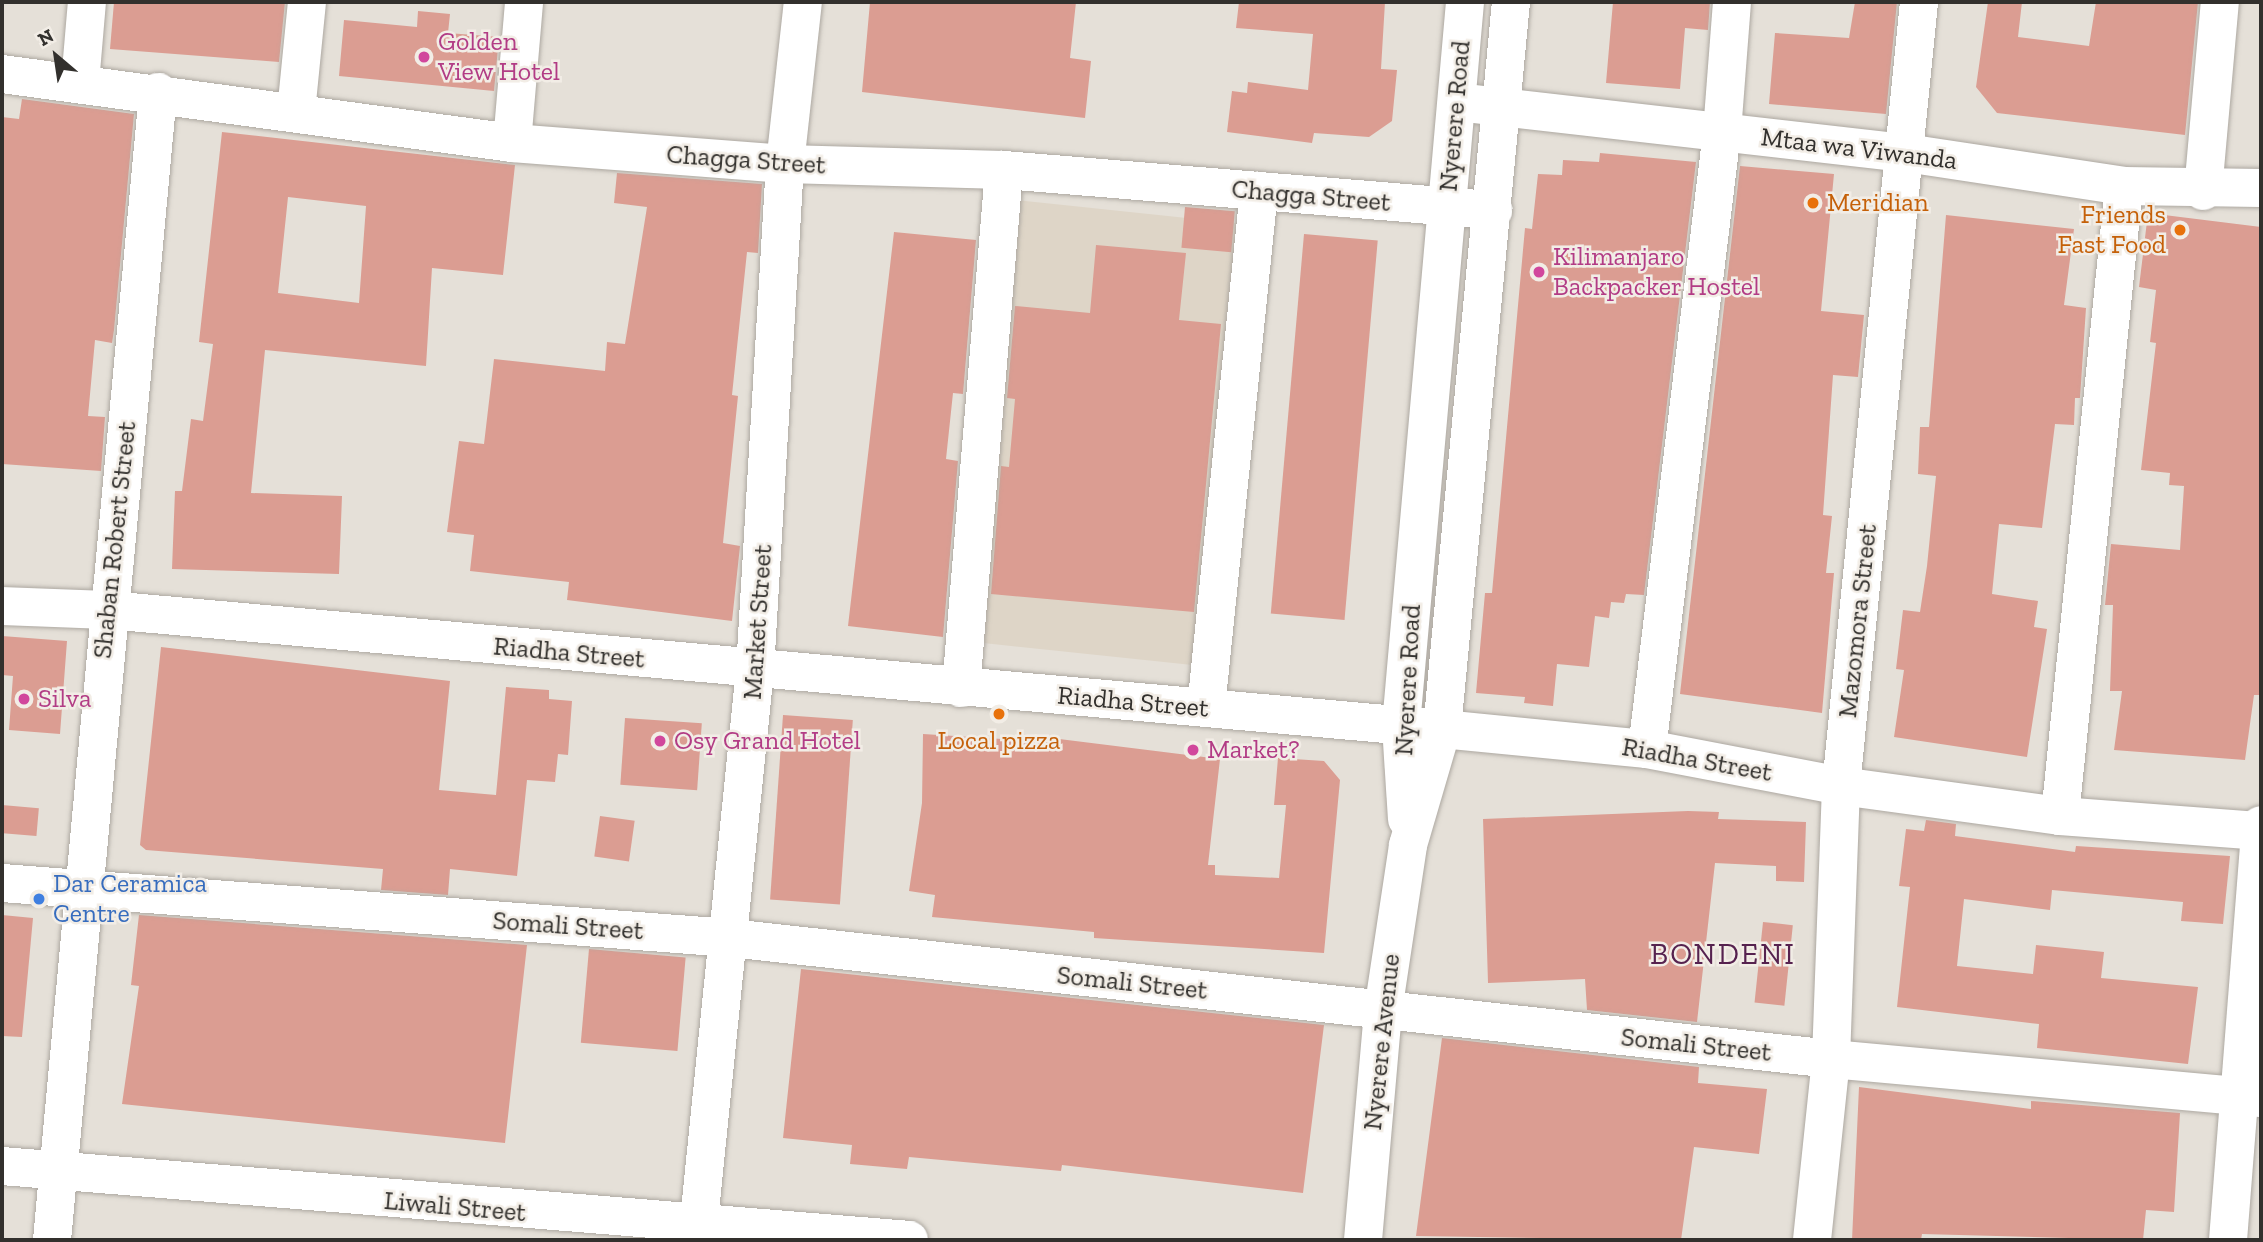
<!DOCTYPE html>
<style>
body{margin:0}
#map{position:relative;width:2263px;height:1242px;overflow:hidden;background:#e5e0d8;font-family:"Zilla Slab",serif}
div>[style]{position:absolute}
.built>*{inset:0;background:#ded5c7;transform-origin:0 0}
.building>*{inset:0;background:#db9d92;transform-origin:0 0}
.roads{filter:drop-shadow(0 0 2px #ada8a1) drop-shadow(0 0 2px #ada8a1)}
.minor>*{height:38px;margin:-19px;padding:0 19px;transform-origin:19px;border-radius:19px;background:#fff}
.major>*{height:38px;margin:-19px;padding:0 19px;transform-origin:19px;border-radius:19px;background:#fff}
.dots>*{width:19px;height:19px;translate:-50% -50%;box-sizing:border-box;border:4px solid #f2ede6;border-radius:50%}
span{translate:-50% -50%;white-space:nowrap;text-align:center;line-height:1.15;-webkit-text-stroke:5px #f2ede6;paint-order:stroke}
.hotel-label{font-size:26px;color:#b23c85}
.left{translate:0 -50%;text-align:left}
.street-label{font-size:26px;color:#32302d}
.food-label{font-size:26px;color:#c56008}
.right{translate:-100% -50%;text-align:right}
.shop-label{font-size:26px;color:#366cbe}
.quarter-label{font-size:30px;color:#56224f;letter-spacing:2px}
.frame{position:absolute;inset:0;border:4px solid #32302d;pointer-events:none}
.north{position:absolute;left:21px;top:21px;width:70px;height:70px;-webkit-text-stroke:5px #f2ede6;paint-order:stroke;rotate:331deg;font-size:19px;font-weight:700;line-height:28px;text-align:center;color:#32302d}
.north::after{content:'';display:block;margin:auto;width:24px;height:32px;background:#32302d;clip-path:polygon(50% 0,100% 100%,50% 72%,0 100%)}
</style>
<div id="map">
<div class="built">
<i style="left:1016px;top:200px;width:224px;height:444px;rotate:6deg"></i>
</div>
<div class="building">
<i style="clip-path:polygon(114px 2px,285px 2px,279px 62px,110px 49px)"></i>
<i style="clip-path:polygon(870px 2px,1076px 2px,1070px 58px,1091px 61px,1085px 118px,862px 92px)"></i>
<i style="clip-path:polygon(1239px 2px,1385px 2px,1381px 69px,1397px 70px,1392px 121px,1369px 137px,1314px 133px,1312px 143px,1227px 132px,1232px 91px,1247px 93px,1248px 82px,1308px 90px,1313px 34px,1236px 28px)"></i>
<i style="clip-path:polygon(1613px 2px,1710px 2px,1708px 30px,1685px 28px,1680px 89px,1606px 83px)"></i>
<i style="clip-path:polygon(1855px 2px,1897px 2px,1886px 114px,1769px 104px,1775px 33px,1849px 38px)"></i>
<i style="clip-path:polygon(1988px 2px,2022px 2px,2018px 37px,2089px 46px,2096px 2px,2198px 2px,2185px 135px,1997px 113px,1976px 87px)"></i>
<i style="clip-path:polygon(418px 11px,450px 14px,448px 33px,499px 37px,494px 91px,339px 76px,344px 20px,417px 27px)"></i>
<i style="clip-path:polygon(22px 99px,134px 114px,114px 330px,112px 343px,95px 340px,88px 416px,105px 417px,101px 471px,2px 464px,2px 117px,19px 119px)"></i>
<i style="clip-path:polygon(evenodd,222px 132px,515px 165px,503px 275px,432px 268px,426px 366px,265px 350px,251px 493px,342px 496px,339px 574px,172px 569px,175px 491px,182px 491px,191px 419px,203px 421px,213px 344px,199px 342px,222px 132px,288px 197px,366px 206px,359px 303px,278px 293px,288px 197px)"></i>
<i style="clip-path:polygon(1600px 153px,1696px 162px,1644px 595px,1626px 594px,1624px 603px,1611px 602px,1609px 618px,1595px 616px,1589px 667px,1557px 664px,1553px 706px,1524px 703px,1525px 697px,1476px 693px,1485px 593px,1492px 593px,1525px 228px,1532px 229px,1538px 174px,1562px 175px,1563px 160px,1599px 162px)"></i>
<i style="clip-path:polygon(1740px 166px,1834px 174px,1821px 311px,1864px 315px,1858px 377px,1833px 375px,1823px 515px,1832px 516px,1826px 573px,1834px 573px,1822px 713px,1680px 694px)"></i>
<i style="clip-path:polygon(617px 173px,762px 184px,758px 253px,747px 252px,732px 395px,738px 396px,723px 543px,740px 546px,732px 621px,567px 600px,569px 582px,470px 571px,474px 535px,447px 532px,459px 441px,484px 444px,494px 359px,605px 371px,607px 342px,625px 344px,647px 207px,614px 203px)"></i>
<i style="left:1185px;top:207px;width:50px;height:41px;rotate:5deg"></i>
<i style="clip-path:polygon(2148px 213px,2261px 227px,2261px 695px,2254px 695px,2245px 760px,2114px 750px,2122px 691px,2110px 691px,2113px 605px,2105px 605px,2111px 544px,2180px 550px,2184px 486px,2169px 485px,2170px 473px,2141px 470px,2156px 343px,2150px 342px,2156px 290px,2139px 287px)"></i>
<i style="clip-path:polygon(1946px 215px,2074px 229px,2064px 305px,2086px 308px,2080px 398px,2075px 398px,2074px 425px,2055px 424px,2042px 528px,1999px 524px,1992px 594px,2038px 601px,2034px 627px,2047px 629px,2027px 757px,1894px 737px,1904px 670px,1896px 669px,1903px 610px,1920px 612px,1927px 566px,1936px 476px,1918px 474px,1920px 427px,1929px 427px)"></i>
<i style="clip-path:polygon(894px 232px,976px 240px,963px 394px,953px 393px,946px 459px,958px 461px,943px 637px,848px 626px)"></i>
<i style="left:1304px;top:234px;width:74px;height:381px;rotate:5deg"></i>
<i style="clip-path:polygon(1096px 245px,1186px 253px,1179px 320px,1221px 324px,1194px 612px,991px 594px,1001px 466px,1009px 467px,1015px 399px,1007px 398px,1015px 306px,1090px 313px)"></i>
<i style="clip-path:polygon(2px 636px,67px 641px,60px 734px,9px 730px,13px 676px,2px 675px)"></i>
<i style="clip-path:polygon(161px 647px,450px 681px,439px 790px,496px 795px,506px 687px,549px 690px,549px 699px,572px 701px,568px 755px,558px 754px,555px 782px,527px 780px,517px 876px,450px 869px,448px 895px,381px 890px,383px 869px,146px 850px,140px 845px)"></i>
<i style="left:783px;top:715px;width:70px;height:185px;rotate:4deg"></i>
<i style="left:625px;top:718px;width:77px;height:67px;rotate:4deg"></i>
<i style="clip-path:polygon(923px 734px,1019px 740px,1019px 734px,1220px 759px,1208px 865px,1215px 865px,1215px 875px,1279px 878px,1286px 805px,1274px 805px,1278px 758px,1324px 761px,1340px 780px,1324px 953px,1094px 938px,1094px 932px,932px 917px,935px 895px,909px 891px,922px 803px)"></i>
<i style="left:2px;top:805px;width:37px;height:28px;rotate:5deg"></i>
<i style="clip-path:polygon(1688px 811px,1719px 812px,1718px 819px,1806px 822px,1804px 882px,1776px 881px,1776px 866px,1715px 863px,1697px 1022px,1587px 1010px,1585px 979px,1488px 983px,1483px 819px)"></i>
<i style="left:600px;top:816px;width:35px;height:41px;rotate:8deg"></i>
<i style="clip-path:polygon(1926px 820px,1956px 824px,1955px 836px,2075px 852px,2076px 846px,2230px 856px,2223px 924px,2181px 921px,2183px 902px,2052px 890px,2050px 910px,1964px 899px,1957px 966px,2033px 974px,2036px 945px,2104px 952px,2101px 978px,2198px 987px,2188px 1064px,2037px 1048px,2039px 1024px,1897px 1007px,1910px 887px,1899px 886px,1906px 829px,1924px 831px)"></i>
<i style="clip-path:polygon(2px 915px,33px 918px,22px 1037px,2px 1036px)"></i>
<i style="clip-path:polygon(139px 915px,527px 945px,505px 1143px,122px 1104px,139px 986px,131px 985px)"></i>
<i style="left:1763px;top:922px;width:30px;height:81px;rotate:6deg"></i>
<i style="left:589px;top:949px;width:97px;height:94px;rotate:5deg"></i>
<i style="clip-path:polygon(801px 969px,1324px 1025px,1303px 1193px,1062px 1165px,1061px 1171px,909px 1157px,907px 1169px,850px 1164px,852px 1145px,783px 1138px)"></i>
<i style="clip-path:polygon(1442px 1038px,1699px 1067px,1698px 1083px,1767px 1089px,1759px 1154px,1694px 1147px,1681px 1240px,1416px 1236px)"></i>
<i style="clip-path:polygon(1859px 1087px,2031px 1109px,2031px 1101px,2180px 1113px,2174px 1212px,2146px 1210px,2143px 1240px,1922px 1234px,1921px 1240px,1852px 1240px)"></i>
</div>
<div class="roads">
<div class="minor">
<i style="left:2px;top:74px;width:515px;rotate:7.7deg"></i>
<i style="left:512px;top:143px;width:274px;rotate:4.4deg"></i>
<i style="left:785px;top:164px;width:219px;rotate:1.6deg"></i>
<i style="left:1004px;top:170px;width:491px;rotate:4.7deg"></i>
<i style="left:80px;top:83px;width:81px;rotate:-85.1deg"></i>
<i style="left:1457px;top:102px;width:452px;rotate:6.5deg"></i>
<i style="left:1906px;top:153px;width:220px;rotate:8.6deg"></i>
<i style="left:2124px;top:186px;width:137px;rotate:0.8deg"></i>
<i style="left:296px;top:112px;width:111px;rotate:-84.3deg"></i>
<i style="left:512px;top:143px;width:142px;rotate:-85.1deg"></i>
<i style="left:2203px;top:191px;width:190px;rotate:-84.9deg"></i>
<i style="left:2px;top:606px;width:106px;rotate:2.2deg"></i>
<i style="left:108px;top:610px;width:1339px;rotate:5.1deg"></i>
<i style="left:1442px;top:729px;width:206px;rotate:5.6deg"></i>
<i style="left:1647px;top:749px;width:197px;rotate:10.8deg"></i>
<i style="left:1841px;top:786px;width:221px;rotate:7.8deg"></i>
<i style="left:2060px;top:816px;width:202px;rotate:4.3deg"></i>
<i style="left:961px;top:688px;width:520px;rotate:-85.25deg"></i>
<i style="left:1206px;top:708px;width:520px;rotate:-84.15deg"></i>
<i style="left:1647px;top:749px;width:622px;rotate:-83.07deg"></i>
<i style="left:1722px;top:132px;width:130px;rotate:-85.6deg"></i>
<i style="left:2060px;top:816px;width:633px;rotate:-84.2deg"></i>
<i style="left:2px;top:883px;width:730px;rotate:4.32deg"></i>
<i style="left:730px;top:938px;width:1108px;rotate:6.27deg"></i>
<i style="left:1831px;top:1059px;width:432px;rotate:5.2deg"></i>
<i style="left:2px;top:1166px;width:910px;rotate:4.66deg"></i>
<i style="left:52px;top:1240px;width:1153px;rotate:-84.72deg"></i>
<i style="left:697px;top:1240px;width:573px;rotate:-84.19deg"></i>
<i style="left:755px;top:670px;width:507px;rotate:-86.61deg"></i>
<i style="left:785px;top:164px;width:163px;rotate:-83.7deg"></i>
<i style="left:1812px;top:1240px;width:182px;rotate:-84deg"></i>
<i style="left:1831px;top:1059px;width:273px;rotate:-87.9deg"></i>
<i style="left:1841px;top:786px;width:788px;rotate:-84.32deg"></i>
<i style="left:2228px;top:1240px;width:416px;rotate:-85.5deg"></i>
</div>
<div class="major">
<i style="left:1407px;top:819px;width:94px;rotate:-93.7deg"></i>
<i style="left:1401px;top:725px;width:726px;rotate:-84.94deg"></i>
<i style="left:1363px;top:1240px;width:230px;rotate:-85deg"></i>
<i style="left:1383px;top:1011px;width:168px;rotate:-81.4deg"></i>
<i style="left:1408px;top:845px;width:121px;rotate:-73.7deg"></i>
<i style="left:1442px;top:729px;width:730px;rotate:-84.58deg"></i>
</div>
</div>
<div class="dots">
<i style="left:424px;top:57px;background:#d1479c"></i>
<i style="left:1813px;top:203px;background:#e8710a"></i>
<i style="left:2180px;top:230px;background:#e8710a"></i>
<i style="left:1539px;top:272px;background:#d1479c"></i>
<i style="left:24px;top:699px;background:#d1479c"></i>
<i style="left:999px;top:714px;background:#e8710a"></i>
<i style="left:660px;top:741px;background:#d1479c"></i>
<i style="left:1193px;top:750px;background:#d1479c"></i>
<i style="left:39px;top:899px;background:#3f7fe0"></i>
</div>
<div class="hotel-label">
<span class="left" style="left:438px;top:57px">Golden<br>View Hotel</span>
<span class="left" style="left:1553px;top:272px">Kilimanjaro<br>Backpacker Hostel</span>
<span class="left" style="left:38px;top:699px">Silva</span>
<span class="left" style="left:674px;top:741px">Osy Grand Hotel</span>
<span class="left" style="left:1207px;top:750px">Market?</span>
</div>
<div class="street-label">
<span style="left:1455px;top:116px;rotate:-85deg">Nyerere Road</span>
<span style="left:1859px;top:149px;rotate:7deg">Mtaa wa Viwanda</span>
<span style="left:746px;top:160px;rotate:4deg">Chagga Street</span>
<span style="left:1311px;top:196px;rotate:5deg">Chagga Street</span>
<span style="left:115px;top:540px;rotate:-84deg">Shaban Robert Street</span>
<span style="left:1858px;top:621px;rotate:-84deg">Mazomora Street</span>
<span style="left:758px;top:622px;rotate:-86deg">Market Street</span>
<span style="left:569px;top:653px;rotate:5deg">Riadha Street</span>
<span style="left:1408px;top:680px;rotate:-87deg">Nyerere Road</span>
<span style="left:1133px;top:702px;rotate:5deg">Riadha Street</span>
<span style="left:1697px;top:760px;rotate:10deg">Riadha Street</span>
<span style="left:568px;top:926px;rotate:4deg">Somali Street</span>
<span style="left:1132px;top:983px;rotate:6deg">Somali Street</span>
<span style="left:1382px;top:1042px;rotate:-84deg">Nyerere Avenue</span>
<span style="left:1696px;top:1045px;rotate:6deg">Somali Street</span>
<span style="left:455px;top:1207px;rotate:5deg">Liwali Street</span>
</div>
<div class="food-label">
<span class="left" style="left:1827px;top:203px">Meridian</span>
<span class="right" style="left:2166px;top:230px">Friends<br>Fast Food</span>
<span style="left:999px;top:741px">Local pizza</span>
</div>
<div class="shop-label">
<span class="left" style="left:53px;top:899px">Dar Ceramica<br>Centre</span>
</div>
<div class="quarter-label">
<span style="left:1723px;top:954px">BONDENI</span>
</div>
<div class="frame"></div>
<div class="north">N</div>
</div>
